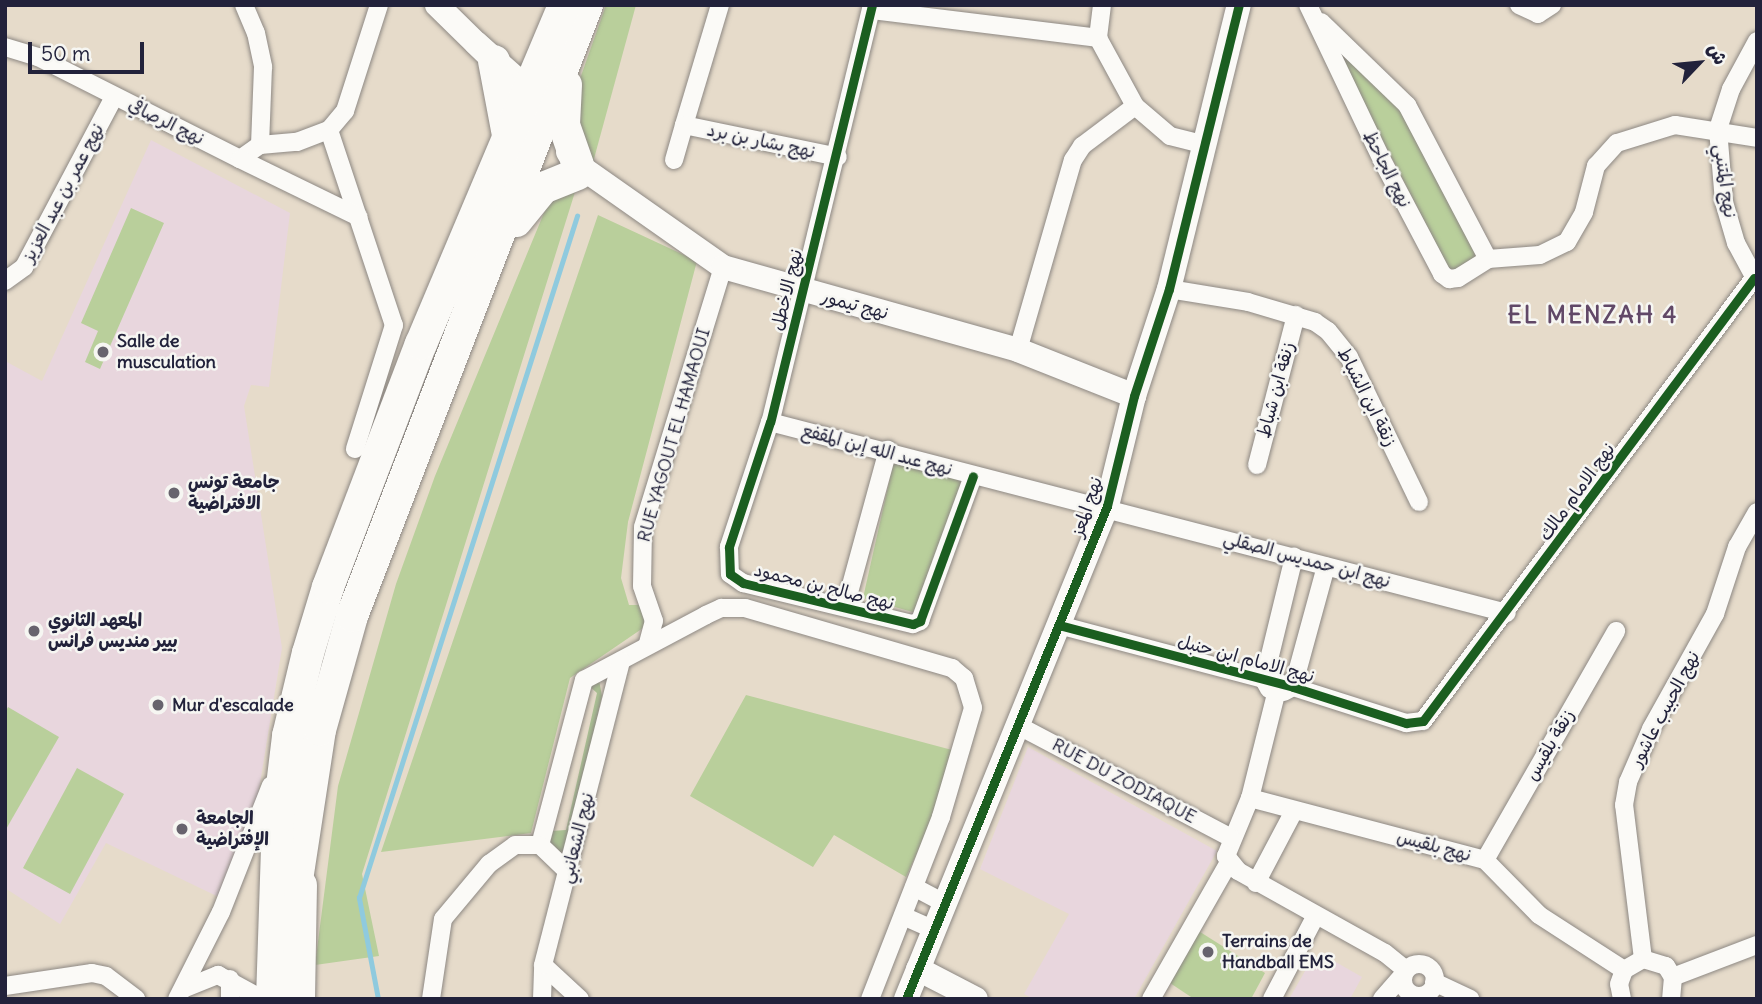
<!DOCTYPE html>
<meta charset="utf-8">
<style>
body{margin:0}
#map{position:relative;width:1762px;height:1004px;overflow:hidden;background:#e6dbca;font-family:Delius,"Playpen Sans Arabic",sans-serif}
div>[style]{position:absolute}
[style*='--x']{left:calc(var(--x)*1px);top:calc(var(--y)*1px);width:calc(var(--w)*1px);rotate:calc(var(--a)*1deg)}
.built>*{inset:0;background:#e8d6dd}
.green>*{inset:0;background:#b9cf9b}
.forest>*{inset:0;background:#aac093}
.stream>*{height:4.5px;margin:-2.25px;padding:0 2.25px;transform-origin:2.25px;border-radius:2.25px;background:#8fcade}
.roads{filter:drop-shadow(0 0 2px #8d8883) drop-shadow(0 0 2px #8d8883)}
.street>*{height:18px;margin:-9px;padding:0 9px;transform-origin:9px;border-radius:9px;background:#fbfaf7}
.street>.ring{margin:-9px;padding:0;box-sizing:content-box;background:none;border:18px solid #fbfaf7;border-radius:50%}
.secondary>*{height:24px;margin:-12px;padding:0 12px;transform-origin:12px;border-radius:12px;background:#fbfaf7}
.highway>*{height:32px;margin:-16px;padding:0 16px;transform-origin:16px;border-radius:16px;background:#fbfaf7}
.cycleway>*{height:9px;margin:-4.5px;padding:0 4.5px;transform-origin:4.5px;border-radius:4.5px;background:#1b5e20}
.dots>*{width:19px;height:19px;translate:-50% -50%;box-sizing:border-box;border:4px solid #f6f6f2;border-radius:50%}
span{translate:-50% -50%;white-space:nowrap;text-align:center;line-height:1.15;-webkit-text-stroke:5px #f6f6f2;paint-order:stroke}
.street-label{font-size:18px;color:#22223b}
.poi-label{font-size:18px;color:#22223b;font-weight:700}
.left{translate:0 -50%;text-align:left}
.district-label{font-size:24px;color:#614867;font-weight:700;letter-spacing:2px}
.frame{position:absolute;inset:0;border:7px solid #22223b;pointer-events:none}
.north{position:absolute;left:1664px;top:28px;width:70px;height:70px;-webkit-text-stroke:5px #f6f6f2;paint-order:stroke;rotate:64deg;font-size:19px;font-weight:700;line-height:28px;text-align:center;color:#22223b}
.north::after{content:'';display:block;margin:auto;width:24px;height:32px;background:#22223b;clip-path:polygon(50% 0,100% 100%,50% 72%,0 100%)}
.scale{position:absolute;left:28px;top:42px;width:116px;height:32px;box-sizing:border-box;border:4px solid #22223b;border-top:0;padding-left:9px;font-size:21px;line-height:24px;white-space:nowrap;color:#22223b;-webkit-text-stroke:5px #f6f6f2;paint-order:stroke}
</style>
<div id="map">
<div class="built">
<div style="clip-path:polygon(151px 140px,290px 213px,269px 387px,251px 385px,244px 406px,282px 648px,255px 814px,225px 900px,106px 843px,60px 924px,5px 888px,5px 361px,42px 381px)"></div>
<div style="clip-path:polygon(1028px 747px,1217px 851px,1134px 999px,1033px 999px,1024px 994px,1069px 914px,980px 869px)"></div>
<div style="clip-path:polygon(1327px 957px,1362px 977px,1350px 999px,1289px 999px,1312px 959px,1322px 965px)"></div>
</div>
<div class="green">
<div style="clip-path:polygon(606px 5px,636px 5px,592px 166px,570px 107px)"></div>
<div style="clip-path:polygon(1329px 36px,1404px 105px,1476px 247px,1474px 262px,1457px 271px,1449px 269px)"></div>
<div style="clip-path:polygon(575px 192px,362px 874px,379px 956px,315px 965px,338px 786px,396px 584px,435px 476px,546px 208px,558px 196px)"></div>
<div style="clip-path:polygon(131px 208px,164px 223px,100px 369px,85px 362px,98px 331px,81px 323px)"></div>
<div style="clip-path:polygon(598px 215px,697px 261px,628px 522px,621px 578px,629px 605px,640px 605px,646px 613px,646px 626px,570px 678px,531px 833px,381px 852px)"></div>
<div style="clip-path:polygon(894px 460px,965px 478px,916px 613px,863px 598px)"></div>
<div style="clip-path:polygon(746px 695px,952px 750px,936px 811px,906px 877px,834px 835px,813px 867px,690px 796px)"></div>
<div style="clip-path:polygon(8px 707px,59px 737px,5px 831px,5px 713px)"></div>
<div style="clip-path:polygon(77px 768px,124px 794px,70px 894px,23px 868px)"></div>
<div style="clip-path:polygon(1197px 930px,1265px 973px,1251px 999px,1194px 999px,1167px 981px)"></div>
</div>
<div class="forest">
<div style="clip-path:polygon(599px 680px,602px 696px,569px 844px,562px 852px,554px 851px,549px 845px,551px 831px,566px 830px,597px 693px,587px 684px)"></div>
</div>
<div class="stream">
<div style="--x:378;--y:999;--w:103;--a:-100.7"></div>
<div style="--x:359;--y:898;--w:716;--a:-72.27"></div>
</div>
<div class="roads">
<div class="street">
<div style="--x:244;--y:5;--w:30;--a:67"></div>
<div style="--x:256;--y:33;--w:35;--a:78"></div>
<div style="--x:263;--y:67;--w:78;--a:92.2"></div>
<div style="--x:720;--y:5;--w:125;--a:106.7"></div>
<div style="--x:684;--y:125;--w:157;--a:11.7"></div>
<div style="--x:872;--y:5;--w:429;--a:103.7"></div>
<div style="--x:770;--y:422;--w:132;--a:108.2"></div>
<div style="--x:729;--y:547;--w:27;--a:88"></div>
<div style="--x:730;--y:574;--w:16;--a:35"></div>
<div style="--x:743;--y:583;--w:175;--a:13.6"></div>
<div style="--x:913;--y:624;--w:8;--a:-23"></div>
<div style="--x:920;--y:621;--w:154;--a:-69.9"></div>
<div style="--x:1102;--y:5;--w:33;--a:97"></div>
<div style="--x:1098;--y:38;--w:77;--a:61.4"></div>
<div style="--x:1135;--y:106;--w:46;--a:40.6"></div>
<div style="--x:1170;--y:136;--w:36;--a:14"></div>
<div style="--x:1308;--y:5;--w:172;--a:64.5"></div>
<div style="--x:1382;--y:160;--w:129;--a:62.2"></div>
<div style="--x:1442;--y:274;--w:9;--a:36"></div>
<div style="--x:1449;--y:279;--w:9;--a:-6"></div>
<div style="--x:1458;--y:278;--w:36;--a:-32"></div>
<div style="--x:1488;--y:259;--w:52;--a:-4.4"></div>
<div style="--x:1540;--y:255;--w:30;--a:-26"></div>
<div style="--x:1567;--y:242;--w:34;--a:-60"></div>
<div style="--x:1584;--y:212;--w:48;--a:-75.4"></div>
<div style="--x:1596;--y:166;--w:31;--a:-48"></div>
<div style="--x:1617;--y:143;--w:61;--a:-17.2"></div>
<div style="--x:1675;--y:125;--w:83;--a:9"></div>
<div style="--x:1519;--y:5;--w:21;--a:25"></div>
<div style="--x:1538;--y:14;--w:17;--a:-33"></div>
<div style="--x:871;--y:10;--w:229;--a:7"></div>
<div style="--x:1321;--y:22;--w:120;--a:44"></div>
<div style="--x:1407;--y:105;--w:174;--a:62.3"></div>
<div style="--x:1757;--y:41;--w:55;--a:118.4"></div>
<div style="--x:1731;--y:89;--w:42;--a:108"></div>
<div style="--x:1718;--y:129;--w:73;--a:85.3"></div>
<div style="--x:1724;--y:202;--w:43;--a:73.7"></div>
<div style="--x:1736;--y:243;--w:44;--a:61.7"></div>
<div style="--x:5;--y:47;--w:34;--a:17"></div>
<div style="--x:38;--y:57;--w:226;--a:26.8"></div>
<div style="--x:240;--y:159;--w:24;--a:-35"></div>
<div style="--x:260;--y:145;--w:37;--a:-5"></div>
<div style="--x:297;--y:142;--w:34;--a:-21"></div>
<div style="--x:329;--y:130;--w:206;--a:71.6"></div>
<div style="--x:394;--y:325;--w:130;--a:107.5"></div>
<div style="--x:329;--y:130;--w:25;--a:-50"></div>
<div style="--x:345;--y:111;--w:111;--a:-72.2"></div>
<div style="--x:240;--y:159;--w:132;--a:26"></div>
<div style="--x:674;--y:160;--w:36;--a:-74"></div>
<div style="--x:5;--y:281;--w:24;--a:-36"></div>
<div style="--x:24;--y:267;--w:192;--a:-62.1"></div>
<div style="--x:1169;--y:289;--w:80;--a:9.3"></div>
<div style="--x:1248;--y:302;--w:70;--a:16.6"></div>
<div style="--x:1315;--y:322;--w:16;--a:35"></div>
<div style="--x:1328;--y:331;--w:33;--a:51"></div>
<div style="--x:1349;--y:357;--w:161;--a:64.2"></div>
<div style="--x:1018;--y:350;--w:198;--a:-73.9"></div>
<div style="--x:1073;--y:160;--w:17;--a:-57"></div>
<div style="--x:1082;--y:146;--w:66;--a:-37"></div>
<div style="--x:770;--y:422;--w:761;--a:14.53"></div>
<div style="--x:1257;--y:465;--w:155;--a:-75.4"></div>
<div style="--x:845;--y:607;--w:163;--a:-74.7"></div>
<div style="--x:1059;--y:625;--w:242;--a:14.8"></div>
<div style="--x:1293;--y:687;--w:119;--a:17.7"></div>
<div style="--x:1406;--y:723;--w:17;--a:-7"></div>
<div style="--x:1423;--y:721;--w:553;--a:-53.23"></div>
<div style="--x:648;--y:643;--w:23;--a:-75"></div>
<div style="--x:654;--y:621;--w:37;--a:-109"></div>
<div style="--x:642;--y:586;--w:59;--a:-89"></div>
<div style="--x:643;--y:527;--w:272;--a:-72.9"></div>
<div style="--x:1269;--y:689;--w:10;--a:-119"></div>
<div style="--x:1264;--y:680;--w:127;--a:-76.3"></div>
<div style="--x:1284;--y:692;--w:10;--a:-29"></div>
<div style="--x:1293;--y:687;--w:125;--a:-74.7"></div>
<div style="--x:1275;--y:698;--w:103;--a:104"></div>
<div style="--x:1250;--y:798;--w:63;--a:112.5"></div>
<div style="--x:1226;--y:856;--w:19;--a:51"></div>
<div style="--x:1238;--y:871;--w:168;--a:29.2"></div>
<div style="--x:1385;--y:953;--w:27;--a:39"></div>
<div style="--x:1017;--y:725;--w:242;--a:27.8"></div>
<div style="--x:1250;--y:798;--w:243;--a:14.8"></div>
<div style="--x:1485;--y:860;--w:77;--a:45.5"></div>
<div style="--x:1539;--y:915;--w:101;--a:32.9"></div>
<div style="--x:540;--y:845;--w:171;--a:-75.1"></div>
<div style="--x:584;--y:680;--w:138;--a:-28"></div>
<div style="--x:706;--y:615;--w:17;--a:-25"></div>
<div style="--x:721;--y:608;--w:24;--a:0"></div>
<div style="--x:745;--y:608;--w:216;--a:16.2"></div>
<div style="--x:952;--y:668;--w:16;--a:40"></div>
<div style="--x:964;--y:678;--w:31;--a:73"></div>
<div style="--x:973;--y:708;--w:114;--a:106.4"></div>
<div style="--x:941;--y:817;--w:195;--a:111.3"></div>
<div style="--x:1485;--y:860;--w:264;--a:-60.2"></div>
<div style="--x:1256;--y:883;--w:81;--a:-62.2"></div>
<div style="--x:914;--y:887;--w:34;--a:28"></div>
<div style="--x:903;--y:916;--w:34;--a:24"></div>
<div style="--x:1643;--y:959;--w:155;--a:-97"></div>
<div style="--x:1624;--y:805;--w:23;--a:-80"></div>
<div style="--x:1628;--y:782;--w:58;--a:-66.5"></div>
<div style="--x:1651;--y:729;--w:132;--a:-60.9"></div>
<div style="--x:1715;--y:614;--w:71;--a:-71.8"></div>
<div style="--x:1737;--y:547;--w:40;--a:-60.3"></div>
<div class="ring" style="left:1403px;top:964px;width:14px;height:14px"></div>
<div style="--x:1673;--y:977;--w:90;--a:-20.9"></div>
<div style="--x:230;--y:979;--w:20;--a:90"></div>
<div style="--x:1434;--y:982;--w:40;--a:25"></div>
<div style="--x:5;--y:986;--w:88;--a:-8.5"></div>
<div style="--x:92;--y:973;--w:14;--a:12"></div>
<div style="--x:106;--y:976;--w:38;--a:37"></div>
<div style="--x:183;--y:989;--w:38;--a:-22"></div>
<div style="--x:218;--y:975;--w:50;--a:28.6"></div>
<div style="--x:177;--y:999;--w:97;--a:-63.2"></div>
<div style="--x:221;--y:912;--w:136;--a:-68.5"></div>
<div style="--x:431;--y:999;--w:81;--a:-81.5"></div>
<div style="--x:443;--y:919;--w:72;--a:-50.1"></div>
<div style="--x:489;--y:864;--w:32;--a:-36"></div>
<div style="--x:515;--y:845;--w:25;--a:0"></div>
<div style="--x:540;--y:845;--w:39;--a:44"></div>
<div style="--x:542;--y:999;--w:34;--a:-88"></div>
<div style="--x:580;--y:999;--w:50;--a:-137.4"></div>
<div style="--x:543;--y:965;--w:314;--a:-75.6"></div>
<div style="--x:1151;--y:999;--w:158;--a:-60.3"></div>
<div style="--x:1272;--y:999;--w:93;--a:-62.3"></div>
<div style="--x:1382;--y:999;--w:32;--a:-49"></div>
<div style="--x:1622;--y:999;--w:15;--a:-101"></div>
<div style="--x:1619;--y:984;--w:15;--a:-70"></div>
<div style="--x:1624;--y:970;--w:22;--a:-30"></div>
<div style="--x:1643;--y:959;--w:24;--a:17"></div>
<div style="--x:1666;--y:966;--w:13;--a:58"></div>
<div style="--x:1673;--y:977;--w:22;--a:95"></div>
</div>
<div class="secondary">
<div style="--x:437;--y:5;--w:70;--a:44.4"></div>
<div style="--x:476;--y:43;--w:59;--a:41.6"></div>
<div style="--x:520;--y:82;--w:27;--a:57"></div>
<div style="--x:568;--y:152;--w:16;--a:52"></div>
<div style="--x:578;--y:165;--w:177;--a:35.1"></div>
<div style="--x:723;--y:267;--w:306;--a:15.7"></div>
<div style="--x:1018;--y:350;--w:125;--a:21.6"></div>
<div style="--x:918;--y:969;--w:65;--a:27.3"></div>
<div style="--x:906;--y:999;--w:532;--a:-67.82"></div>
<div style="--x:1107;--y:506;--w:113;--a:-76.2"></div>
<div style="--x:1134;--y:396;--w:113;--a:-71.9"></div>
<div style="--x:1169;--y:289;--w:292;--a:-76.2"></div>
</div>
<div class="highway">
<div style="--x:494;--y:61;--w:75;--a:79.3"></div>
<div style="--x:566;--y:85;--w:40;--a:92.9"></div>
<div style="--x:564;--y:125;--w:42;--a:70.7"></div>
<div style="--x:516;--y:221;--w:43;--a:-50.7"></div>
<div style="--x:543;--y:188;--w:37;--a:-22"></div>
<div style="--x:293;--y:906;--w:178;--a:-81.3"></div>
<div style="--x:320;--y:730;--w:118;--a:-74.3"></div>
<div style="--x:352;--y:616;--w:655;--a:-68.96"></div>
<div style="--x:272;--y:999;--w:180;--a:-88.1"></div>
<div style="--x:278;--y:819;--w:84;--a:-83.1"></div>
<div style="--x:288;--y:736;--w:85;--a:-76.5"></div>
<div style="--x:308;--y:653;--w:69;--a:-73.1"></div>
<div style="--x:328;--y:587;--w:260;--a:-69.1"></div>
<div style="--x:421;--y:344;--w:368;--a:-67.1"></div>
<div style="--x:299;--y:999;--w:114;--a:-89"></div>
</div>
</div>
<div class="cycleway">
<div style="--x:872;--y:5;--w:429;--a:103.7"></div>
<div style="--x:770;--y:422;--w:132;--a:108.2"></div>
<div style="--x:729;--y:547;--w:27;--a:88"></div>
<div style="--x:730;--y:574;--w:16;--a:35"></div>
<div style="--x:743;--y:583;--w:175;--a:13.6"></div>
<div style="--x:913;--y:624;--w:8;--a:-23"></div>
<div style="--x:920;--y:621;--w:154;--a:-69.9"></div>
<div style="--x:1059;--y:625;--w:242;--a:14.8"></div>
<div style="--x:1293;--y:687;--w:119;--a:17.7"></div>
<div style="--x:1406;--y:723;--w:17;--a:-7"></div>
<div style="--x:1423;--y:721;--w:553;--a:-53.23"></div>
<div style="--x:906;--y:999;--w:532;--a:-67.82"></div>
<div style="--x:1107;--y:506;--w:113;--a:-76.2"></div>
<div style="--x:1134;--y:396;--w:113;--a:-71.9"></div>
<div style="--x:1169;--y:289;--w:292;--a:-76.2"></div>
</div>
<div class="dots">
<div style="left:103px;top:352px;background:#67636d"></div>
<div style="left:174px;top:493px;background:#67636d"></div>
<div style="left:34px;top:631px;background:#67636d"></div>
<div style="left:158px;top:705px;background:#67636d"></div>
<div style="left:182px;top:829px;background:#67636d"></div>
<div style="left:1208px;top:952px;background:#67636d"></div>
</div>
<div class="street-label">
<span style="left:166px;top:122px;rotate:26deg">نهج الرصافي</span>
<span style="left:761px;top:141px;rotate:12deg">نهج بشار بن برد</span>
<span style="left:1387px;top:169px;rotate:63deg">نهج الجاحظ</span>
<span style="left:1725px;top:181px;rotate:82deg">نهج المتنبي</span>
<span style="left:63px;top:193px;rotate:-62deg">نهج عمر بن عبد العزيز</span>
<span style="left:787px;top:290px;rotate:-76deg">نهج الاخطل</span>
<span style="left:855px;top:305px;rotate:15deg">نهج تيمور</span>
<span style="left:1276px;top:390px;rotate:-75deg">زنقة ابن شباط</span>
<span style="left:1367px;top:397px;rotate:63deg">زنقة ابن الشباط</span>
<span style="left:674px;top:435px;rotate:-74deg">RUE YAGOUT EL HAMAOUI</span>
<span style="left:877px;top:450px;rotate:15deg">نهج عبد الله إبن المقفع</span>
<span style="left:1577px;top:492px;rotate:-54deg">نهج الامام مالك</span>
<span style="left:1087px;top:507px;rotate:-71deg">نهج المعز</span>
<span style="left:1307px;top:560px;rotate:15deg">نهج ابن حمديس الصقلي</span>
<span style="left:824px;top:587px;rotate:14deg">نهج صالح بن محمود</span>
<span style="left:1246px;top:659px;rotate:15deg">نهج الامام ابن حنبل</span>
<span style="left:1665px;top:709px;rotate:-62deg">نهج الحبيب عاشور</span>
<span style="left:1550px;top:745px;rotate:-60deg">زنقة بلقيس</span>
<span style="left:1124px;top:781px;rotate:28deg">RUE DU ZODIAQUE</span>
<span style="left:577px;top:838px;rotate:-76deg">نهج الشعانبي</span>
<span style="left:1434px;top:846px;rotate:15deg">نهج بلقيس</span>
</div>
<div class="poi-label">
<span class="left" style="left:117px;top:352px">Salle de<br>musculation</span>
<span class="left" style="left:188px;top:493px">جامعة تونس<br>الافتراضية</span>
<span class="left" style="left:48px;top:631px">المعهد الثانوي<br>بيير منديس فرانس</span>
<span class="left" style="left:172px;top:705px">Mur d'escalade</span>
<span class="left" style="left:196px;top:829px">الجامعة<br>الإفتراضية</span>
<span class="left" style="left:1222px;top:952px">Terrains de<br>Handball EMS</span>
</div>
<div class="district-label">
<span style="left:1593px;top:315px">EL MENZAH 4</span>
</div>
<div class="frame"></div>
<div class="north">ش</div>
<div class="scale">50 m</div>
</div>
